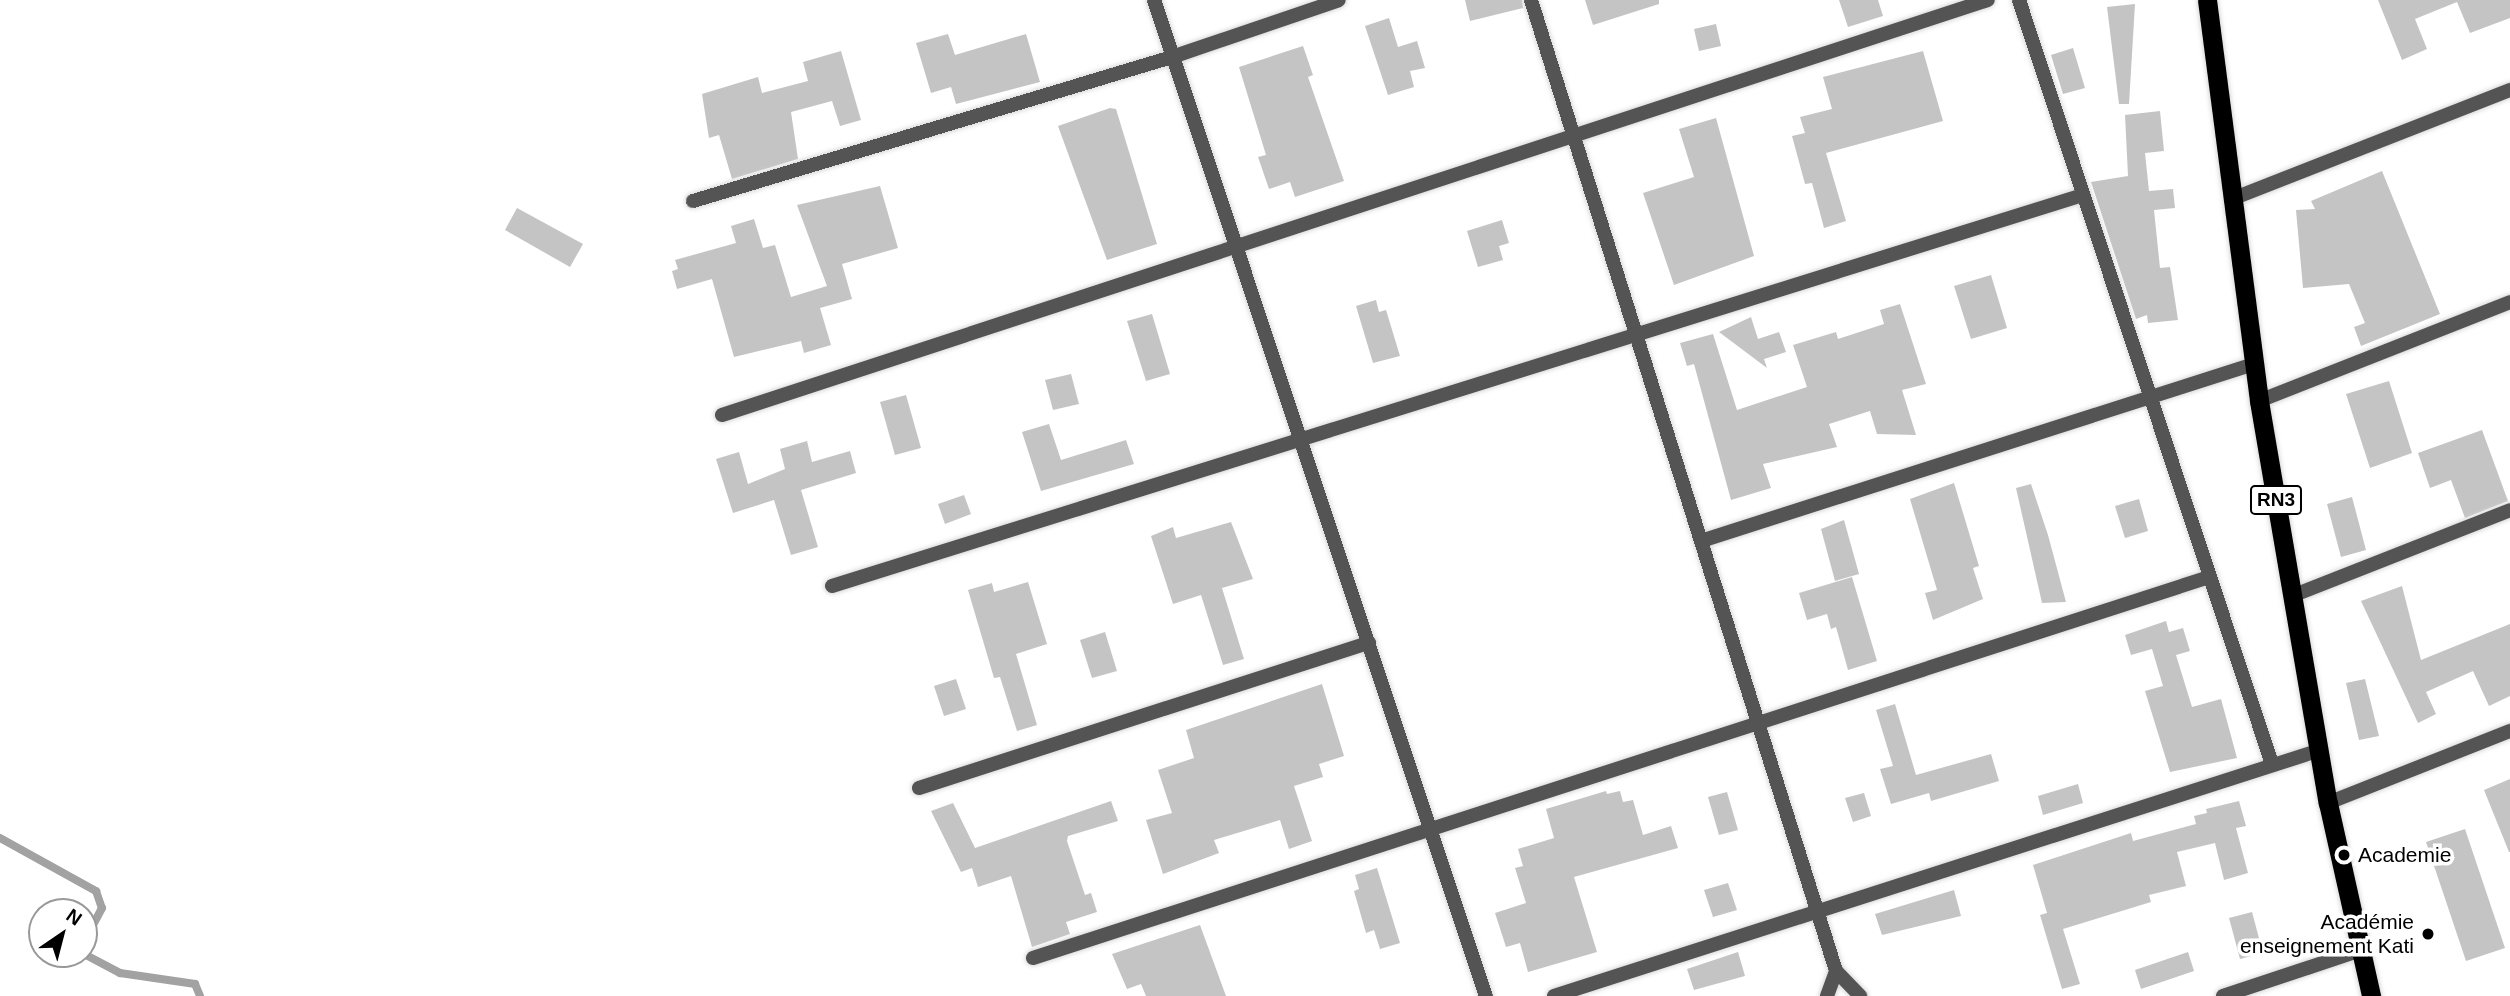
<!DOCTYPE html>
<meta charset="utf-8">
<style>
body{margin:0}
#map{position:relative;width:2510px;height:996px;overflow:hidden;background:#fff;font-family:Arial,sans-serif}
div>[style]{position:absolute}
[style*='--x']{left:calc(var(--x)*1px);top:calc(var(--y)*1px);width:calc(var(--w)*1px);rotate:calc(var(--a)*1deg)}
.stream>*{height:8px;margin:-4px;padding:0 4px;transform-origin:4px;border-radius:4px;background:#a2a2a2}
.building>*{inset:0;background:#c4c4c4}
.roads{filter:drop-shadow(0 0 2px #dbdbdb) drop-shadow(0 0 2px #dbdbdb)}
.minor>*{height:14px;margin:-7px;padding:0 7px;transform-origin:7px;border-radius:7px;background:#545454}
.trunk>*{height:19px;margin:-9.5px;padding:0 9.5px;transform-origin:9.5px;border-radius:9.5px;background:#000}
.dots>*{width:19px;height:19px;translate:-50% -50%;box-sizing:border-box;border:4px solid #fff;border-radius:50%}
span{translate:-50% -50%;white-space:nowrap;text-align:center;line-height:1.15;-webkit-text-stroke:7px #fff;paint-order:stroke}
.shield-label span{padding:2px 5px;background:#fff;border:2px solid;border-radius:5px;-webkit-text-stroke-width:0}
.shield-label{font-size:19px;color:#000;font-weight:700}
.poi-label{font-size:21px;color:#000}
.left{translate:0 -50%;text-align:left}
.right{translate:-100% -50%;text-align:right}
.north{position:absolute;left:28px;top:898px;width:70px;height:70px;box-sizing:border-box;background:#fff;border:2px solid #999;border-radius:50%;rotate:35deg;font-size:19px;font-weight:700;line-height:28px;text-align:center;color:#000}
.north::after{content:'';display:block;margin:auto;width:24px;height:32px;background:#000;clip-path:polygon(50% 0,100% 100%,50% 72%,0 100%)}
</style>
<div id="map">
<div class="stream">
<div style="--x:0;--y:838;--w:110;--a:28.9"></div>
<div style="--x:96;--y:891;--w:18;--a:71"></div>
<div style="--x:102;--y:908;--w:38;--a:118"></div>
<div style="--x:84;--y:954;--w:41;--a:27.8"></div>
<div style="--x:120;--y:973;--w:76;--a:8.3"></div>
<div style="--x:195;--y:984;--w:13;--a:67"></div>
</div>
<div class="building">
<div style="clip-path:polygon(1465px 0,1522px 0,1523px 8px,1470px 21px)"></div>
<div style="clip-path:polygon(1585px 0,1659px 0,1659px 4px,1593px 25px)"></div>
<div style="clip-path:polygon(1839px 0,1878px 0,1883px 16px,1848px 27px)"></div>
<div style="clip-path:polygon(2378px 0,2510px 0,2510px 18px,2470px 33px,2457px 2px,2415px 19px,2427px 49px,2402px 60px)"></div>
<div style="clip-path:polygon(2135px 4px,2129px 104px,2119px 104px,2107px 7px)"></div>
<div style="clip-path:polygon(1389px 18px,1398px 47px,1417px 41px,1425px 68px,1410px 71px,1414px 87px,1388px 95px,1365px 26px)"></div>
<div style="clip-path:polygon(1716px 24px,1721px 46px,1699px 51px,1694px 29px)"></div>
<div style="clip-path:polygon(948px 34px,955px 55px,1026px 34px,1040px 82px,956px 104px,951px 87px,931px 93px,916px 43px)"></div>
<div style="clip-path:polygon(1303px 46px,1313px 75px,1308px 77px,1344px 181px,1295px 197px,1290px 182px,1269px 189px,1258px 157px,1266px 155px,1239px 67px)"></div>
<div style="clip-path:polygon(2073px 48px,2085px 88px,2063px 94px,2051px 55px)"></div>
<div style="clip-path:polygon(841px 51px,861px 120px,840px 126px,832px 101px,791px 112px,798px 159px,732px 179px,719px 135px,709px 138px,702px 94px,758px 77px,762px 93px,808px 81px,803px 62px)"></div>
<div style="clip-path:polygon(1923px 51px,1943px 121px,1826px 153px,1846px 221px,1824px 228px,1812px 183px,1805px 184px,1792px 136px,1805px 133px,1800px 117px,1832px 109px,1823px 77px)"></div>
<div style="clip-path:polygon(1110px 108px,1116px 109px,1157px 244px,1107px 260px,1058px 126px)"></div>
<div style="clip-path:polygon(2160px 111px,2164px 151px,2145px 153px,2149px 191px,2173px 189px,2175px 208px,2154px 210px,2160px 268px,2170px 267px,2178px 320px,2148px 323px,2147px 315px,2136px 319px,2091px 182px,2128px 176px,2125px 115px)"></div>
<div style="clip-path:polygon(1716px 118px,1754px 256px,1674px 285px,1643px 193px,1694px 177px,1679px 129px)"></div>
<div style="clip-path:polygon(2382px 171px,2440px 314px,2361px 346px,2354px 327px,2365px 323px,2349px 284px,2303px 288px,2296px 210px,2315px 209px,2311px 201px)"></div>
<div style="clip-path:polygon(880px 186px,898px 248px,842px 264px,852px 299px,820px 308px,831px 345px,804px 353px,801px 341px,734px 357px,712px 279px,677px 289px,672px 271px,678px 269px,675px 260px,736px 243px,731px 226px,754px 219px,763px 248px,775px 245px,791px 297px,827px 286px,797px 205px)"></div>
<div style="clip-path:polygon(517px 208px,583px 244px,570px 267px,505px 230px)"></div>
<div style="clip-path:polygon(1502px 220px,1509px 243px,1499px 246px,1503px 260px,1478px 267px,1467px 231px)"></div>
<div style="clip-path:polygon(1991px 275px,2007px 328px,1971px 339px,1954px 286px)"></div>
<div style="clip-path:polygon(1376px 300px,1379px 312px,1386px 310px,1400px 356px,1373px 363px,1356px 306px)"></div>
<div style="clip-path:polygon(1900px 304px,1926px 384px,1902px 390px,1916px 435px,1877px 434px,1870px 411px,1829px 424px,1837px 447px,1763px 464px,1771px 488px,1731px 500px,1694px 364px,1687px 366px,1680px 343px,1713px 334px,1737px 410px,1807px 387px,1793px 345px,1836px 332px,1838px 339px,1884px 324px,1880px 310px)"></div>
<div style="clip-path:polygon(1152px 314px,1170px 374px,1146px 381px,1127px 321px)"></div>
<div style="clip-path:polygon(1751px 317px,1758px 339px,1779px 332px,1786px 352px,1764px 359px,1767px 368px,1719px 332px)"></div>
<div style="clip-path:polygon(1071px 374px,1079px 404px,1053px 410px,1045px 380px)"></div>
<div style="clip-path:polygon(2389px 381px,2412px 453px,2370px 468px,2346px 394px)"></div>
<div style="clip-path:polygon(906px 395px,921px 448px,895px 455px,880px 402px)"></div>
<div style="clip-path:polygon(1049px 424px,1061px 460px,1126px 440px,1134px 464px,1041px 491px,1022px 432px)"></div>
<div style="clip-path:polygon(2482px 430px,2508px 501px,2465px 518px,2451px 480px,2430px 488px,2418px 453px)"></div>
<div style="clip-path:polygon(807px 441px,812px 462px,850px 451px,856px 473px,801px 490px,818px 547px,791px 555px,774px 500px,733px 513px,716px 459px,739px 452px,748px 484px,785px 469px,780px 449px)"></div>
<div style="clip-path:polygon(1954px 483px,1979px 566px,1973px 568px,1983px 599px,1933px 620px,1925px 593px,1937px 590px,1910px 499px)"></div>
<div style="clip-path:polygon(2031px 484px,2048px 535px,2066px 602px,2042px 603px,2016px 488px)"></div>
<div style="clip-path:polygon(964px 495px,971px 514px,945px 524px,938px 504px)"></div>
<div style="clip-path:polygon(2352px 497px,2366px 550px,2341px 557px,2327px 504px)"></div>
<div style="clip-path:polygon(2139px 499px,2148px 531px,2125px 538px,2115px 506px)"></div>
<div style="clip-path:polygon(1844px 520px,1859px 574px,1835px 581px,1821px 529px)"></div>
<div style="clip-path:polygon(1231px 522px,1253px 579px,1222px 588px,1244px 659px,1223px 665px,1201px 595px,1173px 604px,1151px 536px,1173px 527px,1176px 538px)"></div>
<div style="clip-path:polygon(1852px 577px,1877px 661px,1848px 670px,1836px 627px,1831px 629px,1827px 614px,1807px 620px,1799px 593px)"></div>
<div style="clip-path:polygon(1028px 582px,1047px 644px,1016px 654px,1037px 725px,1017px 731px,1000px 677px,994px 678px,968px 590px,992px 583px,994px 592px)"></div>
<div style="clip-path:polygon(2402px 586px,2421px 660px,2510px 624px,2510px 696px,2489px 706px,2473px 671px,2426px 692px,2436px 714px,2418px 723px,2361px 601px)"></div>
<div style="clip-path:polygon(2166px 621px,2169px 632px,2183px 628px,2190px 651px,2176px 655px,2192px 707px,2221px 699px,2237px 758px,2170px 772px,2145px 691px,2163px 686px,2152px 649px,2131px 655px,2125px 635px)"></div>
<div style="clip-path:polygon(1105px 632px,1117px 671px,1092px 678px,1080px 640px)"></div>
<div style="clip-path:polygon(956px 679px,966px 709px,944px 716px,934px 686px)"></div>
<div style="clip-path:polygon(2365px 679px,2379px 736px,2359px 740px,2346px 683px)"></div>
<div style="clip-path:polygon(1322px 684px,1344px 756px,1319px 764px,1323px 777px,1294px 786px,1312px 841px,1289px 849px,1280px 820px,1214px 840px,1219px 853px,1163px 874px,1146px 820px,1172px 813px,1158px 770px,1194px 758px,1186px 730px)"></div>
<div style="clip-path:polygon(1895px 704px,1916px 775px,1991px 754px,1999px 781px,1931px 801px,1929px 793px,1891px 804px,1880px 769px,1893px 766px,1876px 710px)"></div>
<div style="clip-path:polygon(2510px 779px,2510px 852px,2509px 852px,2484px 790px)"></div>
<div style="clip-path:polygon(2078px 784px,2083px 803px,2043px 815px,2038px 796px)"></div>
<div style="clip-path:polygon(1606px 791px,1607px 794px,1620px 791px,1623px 802px,1633px 800px,1643px 835px,1671px 826px,1678px 848px,1574px 877px,1597px 952px,1528px 972px,1520px 943px,1506px 947px,1495px 913px,1526px 903px,1515px 868px,1523px 866px,1518px 849px,1554px 838px,1546px 809px)"></div>
<div style="clip-path:polygon(1727px 792px,1738px 830px,1719px 835px,1708px 797px)"></div>
<div style="clip-path:polygon(1864px 793px,1871px 816px,1853px 822px,1845px 798px)"></div>
<div style="clip-path:polygon(1111px 801px,1118px 821px,1068px 836px,1067px 841px,1085px 895px,1091px 893px,1097px 912px,1066px 922px,1070px 934px,1032px 947px,1011px 876px,978px 887px,972px 868px,961px 872px,931px 811px,953px 803px,975px 848px)"></div>
<div style="clip-path:polygon(2239px 801px,2246px 826px,2236px 828px,2248px 873px,2224px 880px,2215px 843px,2177px 852px,2186px 886px,2149px 895px,2151px 902px,2063px 929px,2080px 984px,2062px 989px,2040px 915px,2047px 913px,2033px 865px,2131px 833px,2133px 841px,2196px 824px,2194px 816px,2207px 813px,2206px 809px)"></div>
<div style="clip-path:polygon(2465px 829px,2505px 948px,2466px 961px,2426px 842px)"></div>
<div style="clip-path:polygon(1377px 868px,1400px 943px,1380px 949px,1374px 930px,1366px 933px,1354px 891px,1359px 889px,1355px 875px)"></div>
<div style="clip-path:polygon(1728px 883px,1737px 910px,1713px 917px,1704px 890px)"></div>
<div style="clip-path:polygon(1954px 890px,1961px 916px,1882px 935px,1875px 914px)"></div>
<div style="clip-path:polygon(2252px 912px,2263px 953px,2240px 959px,2229px 918px)"></div>
<div style="clip-path:polygon(1200px 925px,1226px 996px,1146px 996px,1141px 984px,1127px 989px,1112px 954px)"></div>
<div style="clip-path:polygon(1738px 952px,1745px 976px,1694px 990px,1687px 969px)"></div>
<div style="clip-path:polygon(2188px 952px,2194px 971px,2141px 989px,2135px 970px)"></div>
</div>
<div class="roads">
<div class="minor">
<div style="--x:1154;--y:0;--w:1050;--a:71.57"></div>
<div style="--x:1531;--y:0;--w:1018;--a:72.56"></div>
<div style="--x:1836;--y:971;--w:35;--a:46"></div>
<div style="--x:2019;--y:0;--w:805;--a:71.68"></div>
<div style="--x:2232;--y:199;--w:299;--a:-21.4"></div>
<div style="--x:693;--y:201;--w:500;--a:-16.73"></div>
<div style="--x:1172;--y:57;--w:176;--a:-18.8"></div>
<div style="--x:2259;--y:401;--w:270;--a:-21.5"></div>
<div style="--x:722;--y:415;--w:1332;--a:-18.15"></div>
<div style="--x:1701;--y:541;--w:581;--a:-17.75"></div>
<div style="--x:832;--y:586;--w:1311;--a:-17.36"></div>
<div style="--x:2292;--y:596;--w:234;--a:-21.5"></div>
<div style="--x:919;--y:788;--w:473;--a:-17.9"></div>
<div style="--x:2328;--y:803;--w:196;--a:-21.6"></div>
<div style="--x:1033;--y:958;--w:1236;--a:-17.95"></div>
<div style="--x:1554;--y:996;--w:805;--a:-17.8"></div>
<div style="--x:1827;--y:996;--w:27;--a:-70"></div>
<div style="--x:2223;--y:996;--w:145;--a:-18.4"></div>
</div>
<div class="trunk">
<div style="--x:2207;--y:0;--w:404;--a:82.6"></div>
<div style="--x:2259;--y:401;--w:408;--a:80.3"></div>
<div style="--x:2328;--y:803;--w:198;--a:77.4"></div>
</div>
</div>
<div class="dots">
<div style="left:2344px;top:855px;background:#000"></div>
<div style="left:2428px;top:934px;background:#000"></div>
</div>
<div class="shield-label">
<span style="left:2276px;top:500px">RN3</span>
</div>
<div class="poi-label">
<span class="left" style="left:2358px;top:855px">Academie</span>
<span class="right" style="left:2414px;top:934px">Académie<br>enseignement Kati</span>
</div>
<div class="north">N</div>
</div>
